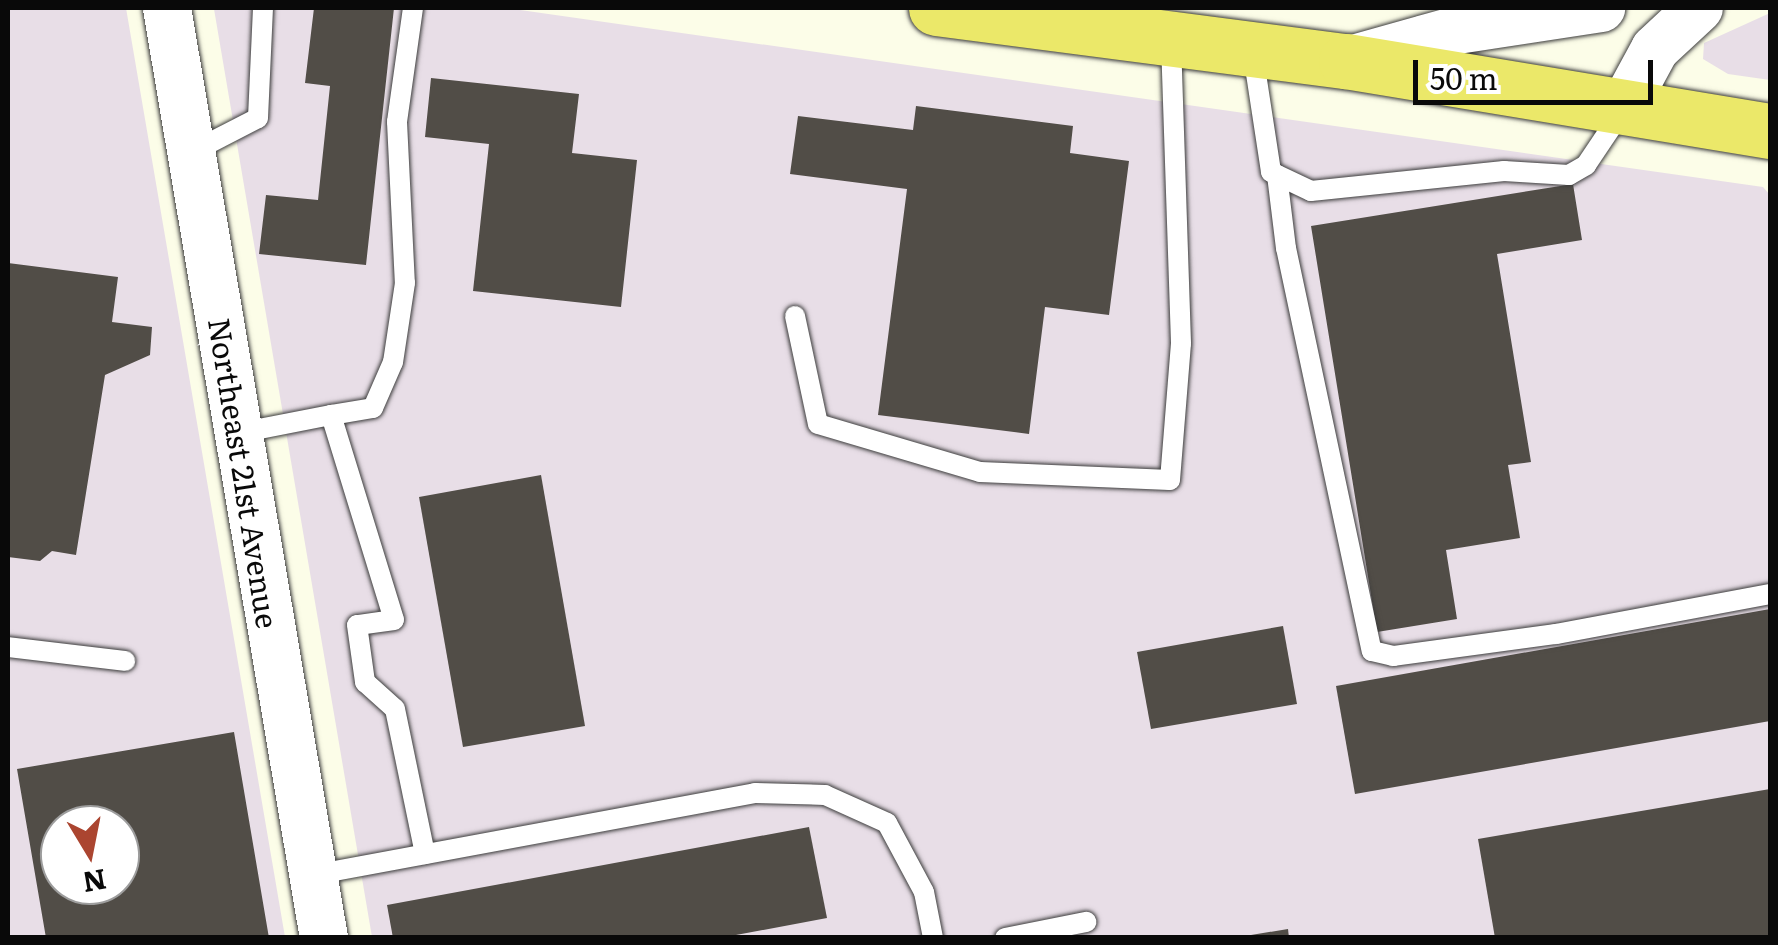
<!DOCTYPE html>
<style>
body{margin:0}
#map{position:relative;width:1778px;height:945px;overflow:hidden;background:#fcfde8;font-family:Literata,serif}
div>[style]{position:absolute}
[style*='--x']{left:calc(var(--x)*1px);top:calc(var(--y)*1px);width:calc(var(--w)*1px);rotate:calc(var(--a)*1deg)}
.industrial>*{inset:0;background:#e8dee7}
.building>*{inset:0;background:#514d47}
.roads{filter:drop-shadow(0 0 2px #3c3c3c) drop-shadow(0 0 2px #3c3c3c)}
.service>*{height:20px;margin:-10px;padding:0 10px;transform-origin:10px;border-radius:10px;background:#fff}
.tertiary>*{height:48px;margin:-24px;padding:0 24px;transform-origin:24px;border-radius:24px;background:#fff}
.primary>*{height:55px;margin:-27.5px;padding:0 27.5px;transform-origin:27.5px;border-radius:27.5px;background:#ebe869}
span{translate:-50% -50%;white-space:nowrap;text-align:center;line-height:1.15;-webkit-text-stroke:10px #fff;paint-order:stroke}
.street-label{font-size:30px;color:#090909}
.frame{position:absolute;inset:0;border:10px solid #090909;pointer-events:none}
.north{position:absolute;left:40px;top:805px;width:100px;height:100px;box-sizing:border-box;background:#fff;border:2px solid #9d9d9d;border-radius:50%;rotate:170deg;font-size:28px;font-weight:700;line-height:40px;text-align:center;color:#090909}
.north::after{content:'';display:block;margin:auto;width:35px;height:45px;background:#ab4530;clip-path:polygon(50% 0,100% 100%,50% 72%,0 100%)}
.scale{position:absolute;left:1413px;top:60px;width:240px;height:45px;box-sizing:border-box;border:5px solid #090909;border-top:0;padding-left:12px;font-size:30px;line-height:35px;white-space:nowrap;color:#090909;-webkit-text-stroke:8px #fff;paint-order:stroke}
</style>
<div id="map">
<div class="industrial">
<div style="clip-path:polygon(evenodd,8px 8px,126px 8px,285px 937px,8px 937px,8px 8px,60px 825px,120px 825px,120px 885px,60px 885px,60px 825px)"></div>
<div style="clip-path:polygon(507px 8px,1763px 187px,1770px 195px,1770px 937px,372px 937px,214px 9px)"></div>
<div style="clip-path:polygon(1770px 13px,1770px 80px,1728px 74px,1703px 59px,1704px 43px)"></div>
</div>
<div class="building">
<div style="clip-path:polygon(314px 8px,394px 8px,366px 265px,259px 254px,266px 195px,318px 200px,330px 86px,305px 83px)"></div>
<div style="clip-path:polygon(431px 78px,579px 94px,572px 153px,637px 160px,621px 307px,473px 291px,489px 144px,425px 137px)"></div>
<div style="clip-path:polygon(916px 106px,1073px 126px,1070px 153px,1129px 161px,1109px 315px,1045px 307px,1029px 434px,878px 415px,907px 189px,790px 174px,798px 116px,913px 130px)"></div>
<div style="clip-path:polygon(1573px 184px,1582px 240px,1497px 254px,1531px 462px,1508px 465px,1520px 538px,1446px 550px,1457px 619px,1377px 632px,1311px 226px)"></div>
<div style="clip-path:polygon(8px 263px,118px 277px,112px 322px,152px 327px,150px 355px,105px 375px,76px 555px,52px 551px,40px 561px,8px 557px)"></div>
<div style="clip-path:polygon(541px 475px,585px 726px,463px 747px,419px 497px)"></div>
<div style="clip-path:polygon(1770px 609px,1770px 721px,1355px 794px,1336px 686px)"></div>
<div style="clip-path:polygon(1283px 626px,1297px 704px,1151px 729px,1137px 652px)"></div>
<div style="clip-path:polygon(evenodd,234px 732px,269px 938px,46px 938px,17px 769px,234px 732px,60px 825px,120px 825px,120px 885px,60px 885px,60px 825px)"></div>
<div style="clip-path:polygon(1770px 789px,1770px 938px,1495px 938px,1478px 839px)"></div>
<div style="clip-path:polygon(809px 827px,827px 918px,720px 938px,393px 938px,387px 905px)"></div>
<div style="clip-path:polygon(1288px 929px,1289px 938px,1251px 938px,1251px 935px)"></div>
</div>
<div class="roads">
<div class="service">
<div style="--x:413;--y:8;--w:115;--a:98"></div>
<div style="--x:397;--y:122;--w:161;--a:87.2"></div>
<div style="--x:405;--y:283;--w:80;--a:98.6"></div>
<div style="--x:393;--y:362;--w:50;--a:113.5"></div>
<div style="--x:373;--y:408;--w:43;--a:170.5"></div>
<div style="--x:331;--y:415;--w:214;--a:72.9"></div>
<div style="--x:394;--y:620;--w:37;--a:172"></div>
<div style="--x:357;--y:625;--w:58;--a:82"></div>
<div style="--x:365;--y:682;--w:40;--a:42"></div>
<div style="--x:395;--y:709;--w:148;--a:78.3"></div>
<div style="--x:1253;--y:54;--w:119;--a:81.3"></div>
<div style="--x:1271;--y:172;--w:44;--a:25.4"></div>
<div style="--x:1311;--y:191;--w:194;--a:-5.9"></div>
<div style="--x:1504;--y:171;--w:65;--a:3.5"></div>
<div style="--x:1569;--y:175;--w:20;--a:-30"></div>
<div style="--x:1586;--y:165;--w:63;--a:-56.1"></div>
<div style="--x:192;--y:152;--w:74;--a:-27.3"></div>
<div style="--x:258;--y:118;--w:110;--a:-87.4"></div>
<div style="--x:1277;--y:175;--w:74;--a:83"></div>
<div style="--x:1286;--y:248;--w:412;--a:78"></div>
<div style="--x:1372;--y:651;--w:22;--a:13"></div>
<div style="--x:1393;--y:656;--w:164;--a:-7.7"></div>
<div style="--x:1556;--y:634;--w:218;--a:-10.6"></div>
<div style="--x:795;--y:316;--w:110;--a:78"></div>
<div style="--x:818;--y:424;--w:169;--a:16.5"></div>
<div style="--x:980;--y:472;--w:190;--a:2.4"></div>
<div style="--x:1170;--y:480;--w:137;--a:-85.4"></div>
<div style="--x:1181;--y:343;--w:304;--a:-91.9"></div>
<div style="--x:239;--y:433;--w:94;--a:-11.1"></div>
<div style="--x:8;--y:647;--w:118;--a:6.8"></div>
<div style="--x:313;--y:875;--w:450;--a:-10.5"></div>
<div style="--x:755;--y:793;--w:70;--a:1.6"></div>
<div style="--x:825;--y:795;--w:68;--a:24.3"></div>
<div style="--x:887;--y:823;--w:78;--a:61.8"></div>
<div style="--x:924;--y:892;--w:47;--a:78.9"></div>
<div style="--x:1005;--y:938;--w:83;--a:-11.2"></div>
</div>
<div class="tertiary">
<div style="--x:167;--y:8;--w:943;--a:80.42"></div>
<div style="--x:1346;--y:61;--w:115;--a:-15.6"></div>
<div style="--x:1457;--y:30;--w:146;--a:-8.7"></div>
<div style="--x:1622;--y:110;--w:69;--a:-61.6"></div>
<div style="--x:1655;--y:49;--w:60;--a:-43"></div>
</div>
<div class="primary">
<div style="--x:936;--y:8;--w:413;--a:7.4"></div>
<div style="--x:1346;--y:61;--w:430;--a:9.4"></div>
</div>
</div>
<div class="street-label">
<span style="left:245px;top:473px;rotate:81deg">Northeast 21st Avenue</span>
</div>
<div class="frame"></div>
<div class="north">N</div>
<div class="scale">50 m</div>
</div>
